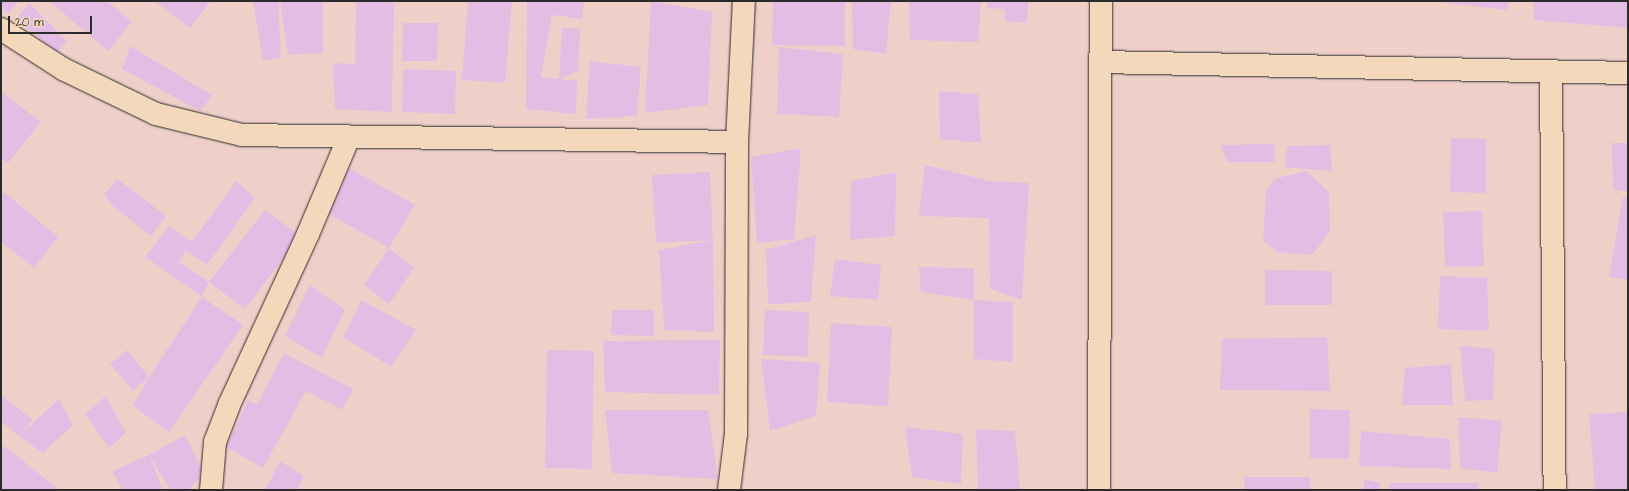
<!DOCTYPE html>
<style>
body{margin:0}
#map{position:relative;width:1629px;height:491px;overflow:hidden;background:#efd0c8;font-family:"Architects Daughter",sans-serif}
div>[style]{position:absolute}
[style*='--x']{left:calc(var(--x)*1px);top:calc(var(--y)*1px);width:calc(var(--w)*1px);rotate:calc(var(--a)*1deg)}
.building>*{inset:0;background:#e4bde5}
.roads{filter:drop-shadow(0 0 1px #2b2b2b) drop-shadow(0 0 1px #2b2b2b)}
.street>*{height:22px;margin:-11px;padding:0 11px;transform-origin:11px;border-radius:11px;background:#f4d8bb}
span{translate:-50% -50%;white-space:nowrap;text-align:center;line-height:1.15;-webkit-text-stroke:3px #f4d8bb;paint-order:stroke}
.frame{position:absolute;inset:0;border:2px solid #2b2b2b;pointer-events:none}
.scale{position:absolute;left:8px;top:16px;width:84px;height:18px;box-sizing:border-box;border:2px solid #2b2b2b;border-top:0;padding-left:5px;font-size:12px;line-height:14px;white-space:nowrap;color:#2b2b2b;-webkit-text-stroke:3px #f4d8bb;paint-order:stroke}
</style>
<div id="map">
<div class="building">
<div style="clip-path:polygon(1px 1px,19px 1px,8px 13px,1px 6px)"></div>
<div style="clip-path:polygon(49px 1px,107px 1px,132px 22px,108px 51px)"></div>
<div style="clip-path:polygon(155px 1px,211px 1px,190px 28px)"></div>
<div style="clip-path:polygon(253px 1px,278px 1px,281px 58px,263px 60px)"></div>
<div style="clip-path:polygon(280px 1px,323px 1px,323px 53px,288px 55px)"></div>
<div style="clip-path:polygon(356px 1px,394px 1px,392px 112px,335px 109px,333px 63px,355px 64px)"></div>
<div style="clip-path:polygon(468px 1px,512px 1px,505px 83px,462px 80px)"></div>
<div style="clip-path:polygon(527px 1px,584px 1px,582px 19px,552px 15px,541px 77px,559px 79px,562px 28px,580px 29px,578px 71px,559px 79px,577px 81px,576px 114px,526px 109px)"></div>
<div style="clip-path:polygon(651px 1px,712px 12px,708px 105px,645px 113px)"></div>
<div style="clip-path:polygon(773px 1px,845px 1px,845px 46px,772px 45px)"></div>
<div style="clip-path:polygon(852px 1px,891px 1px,886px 54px,853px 49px)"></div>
<div style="clip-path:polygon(909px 1px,981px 1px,978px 42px,910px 40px)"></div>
<div style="clip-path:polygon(987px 1px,1028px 1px,1027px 23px,1005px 21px,1005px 9px,987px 8px)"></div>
<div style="clip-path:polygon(1431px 1px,1508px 1px,1507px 10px)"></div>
<div style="clip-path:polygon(1534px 1px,1628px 1px,1628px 28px,1534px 20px)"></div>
<div style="clip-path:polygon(29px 3px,67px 41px,57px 52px,16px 19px)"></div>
<div style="clip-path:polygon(403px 23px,438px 23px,437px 61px,402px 61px)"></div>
<div style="clip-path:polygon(130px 46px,212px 95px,200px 111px,122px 69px)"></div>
<div style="clip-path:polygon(779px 47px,843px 54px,839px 117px,777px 114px)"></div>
<div style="clip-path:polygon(590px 61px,641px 67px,637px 116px,586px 119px)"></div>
<div style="clip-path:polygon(403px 69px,456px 71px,455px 114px,402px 112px)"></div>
<div style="clip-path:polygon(939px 91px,978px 94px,981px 143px,940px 139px)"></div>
<div style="clip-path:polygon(1px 92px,41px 122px,8px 163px,1px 158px)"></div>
<div style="clip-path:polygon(1451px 138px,1486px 139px,1486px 193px,1450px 192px)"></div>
<div style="clip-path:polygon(1612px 143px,1628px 143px,1628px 191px,1613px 190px)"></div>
<div style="clip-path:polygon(1275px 144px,1274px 162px,1227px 162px,1221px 145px)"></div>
<div style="clip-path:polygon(1330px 145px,1332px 171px,1284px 167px,1287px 146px)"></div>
<div style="clip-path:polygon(801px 148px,794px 239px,757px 243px,751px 157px)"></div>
<div style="clip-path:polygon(925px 165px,989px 181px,1029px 183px,1022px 300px,990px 289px,989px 218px,919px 216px)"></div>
<div style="clip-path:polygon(349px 168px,415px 205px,389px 248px,414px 268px,389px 304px,364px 285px,389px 248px,329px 214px)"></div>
<div style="clip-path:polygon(1307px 171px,1329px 192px,1330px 231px,1312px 255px,1277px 252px,1263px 241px,1266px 192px,1274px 179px)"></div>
<div style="clip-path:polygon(710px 172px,713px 240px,714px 332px,664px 330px,659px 250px,713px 240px,656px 243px,652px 175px)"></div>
<div style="clip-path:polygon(896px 172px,895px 236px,850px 240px,851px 181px)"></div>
<div style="clip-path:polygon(117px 179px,166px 216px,151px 236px,114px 207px,104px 195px)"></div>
<div style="clip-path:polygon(236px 181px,255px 198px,207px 265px,186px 251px,176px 266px,179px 262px,209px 282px,202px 297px,145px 257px,169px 226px,192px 242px)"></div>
<div style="clip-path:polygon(4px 192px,58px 237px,34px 268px,1px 242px,1px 196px)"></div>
<div style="clip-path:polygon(1623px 197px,1628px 198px,1628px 280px,1609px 277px)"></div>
<div style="clip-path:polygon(265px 210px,300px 236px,245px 309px,209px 282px)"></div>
<div style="clip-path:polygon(1482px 211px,1484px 266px,1445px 267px,1443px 212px)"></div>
<div style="clip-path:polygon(816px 235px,811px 302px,768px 304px,766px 250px)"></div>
<div style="clip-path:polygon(835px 259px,881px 265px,878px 300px,830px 296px)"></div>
<div style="clip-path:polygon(919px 267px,974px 268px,974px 300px,1013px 302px,1013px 362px,974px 359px,974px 300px,921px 292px)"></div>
<div style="clip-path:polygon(1265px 270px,1332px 271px,1332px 305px,1265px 305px)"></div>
<div style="clip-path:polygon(1440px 276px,1487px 278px,1489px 331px,1438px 329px)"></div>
<div style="clip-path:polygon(310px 285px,345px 310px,322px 358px,285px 336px)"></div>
<div style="clip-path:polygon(202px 297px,243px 325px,169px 432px,133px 406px,149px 377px,133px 391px,110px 364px,127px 350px,149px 377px)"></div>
<div style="clip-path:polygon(361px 300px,416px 330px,391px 367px,343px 337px)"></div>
<div style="clip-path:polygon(612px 310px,654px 310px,654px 336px,611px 335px)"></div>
<div style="clip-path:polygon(765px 310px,809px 312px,808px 357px,763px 355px)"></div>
<div style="clip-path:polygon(831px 323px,892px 327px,888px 406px,827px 402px)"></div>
<div style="clip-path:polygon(1327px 337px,1330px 391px,1220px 390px,1222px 339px)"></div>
<div style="clip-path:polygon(720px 340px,719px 395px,605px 392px,603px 341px)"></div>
<div style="clip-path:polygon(1460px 346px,1495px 349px,1493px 400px,1465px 401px)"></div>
<div style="clip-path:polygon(547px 350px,594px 351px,592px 469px,545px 468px)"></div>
<div style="clip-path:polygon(284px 353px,353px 389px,342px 410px,306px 391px,263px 468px,226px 447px,248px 400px,257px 404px)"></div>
<div style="clip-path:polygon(761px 359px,820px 363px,816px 416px,770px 431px)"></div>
<div style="clip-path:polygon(1451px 364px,1453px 405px,1402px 405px,1405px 368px)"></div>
<div style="clip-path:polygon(1px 395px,33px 420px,19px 436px,59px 399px,73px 425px,43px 453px,19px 436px,1px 421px)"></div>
<div style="clip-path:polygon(106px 396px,126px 433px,109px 448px,85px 414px)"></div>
<div style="clip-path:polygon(1310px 409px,1350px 410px,1349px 459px,1310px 458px)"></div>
<div style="clip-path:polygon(605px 410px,708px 410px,718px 479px,612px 473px)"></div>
<div style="clip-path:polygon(1628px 412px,1628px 490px,1595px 490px,1589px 414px)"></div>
<div style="clip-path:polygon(1458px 417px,1502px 421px,1497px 473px,1460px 468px)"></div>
<div style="clip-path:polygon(905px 427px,963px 434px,961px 484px,912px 477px)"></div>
<div style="clip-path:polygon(976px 429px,1015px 431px,1020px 490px,978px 490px)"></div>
<div style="clip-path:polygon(1361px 431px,1450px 439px,1451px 469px,1359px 466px)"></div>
<div style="clip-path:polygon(185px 435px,205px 475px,187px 490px,170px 490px,149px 455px,163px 490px,123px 490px,112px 471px,149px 455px)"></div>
<div style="clip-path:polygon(5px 446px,59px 490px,1px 490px,1px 449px)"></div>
<div style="clip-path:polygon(280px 461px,304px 476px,297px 490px,265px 490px)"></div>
<div style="clip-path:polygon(1244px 477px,1310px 477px,1310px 490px,1245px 490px)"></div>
<div style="clip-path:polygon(1364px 479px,1380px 483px,1379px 490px,1363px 490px)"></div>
<div style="clip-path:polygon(1390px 483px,1478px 483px,1479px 490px,1389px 490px)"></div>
</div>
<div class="roads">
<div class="street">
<div style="--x:1;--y:29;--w:74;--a:32.8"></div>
<div style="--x:63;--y:69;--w:103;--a:25.8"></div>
<div style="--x:156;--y:114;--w:89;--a:13.7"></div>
<div style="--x:242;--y:135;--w:495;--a:0.8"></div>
<div style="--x:1100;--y:62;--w:528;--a:1.19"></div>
<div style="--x:1551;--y:73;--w:417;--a:89.5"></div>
<div style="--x:211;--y:490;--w:48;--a:-85.2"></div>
<div style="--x:215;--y:442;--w:40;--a:-69"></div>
<div style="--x:229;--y:405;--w:188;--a:-65.2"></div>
<div style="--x:308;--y:234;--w:105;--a:-67.1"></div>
<div style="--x:729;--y:490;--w:56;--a:-82.9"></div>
<div style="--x:736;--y:434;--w:292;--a:-89.8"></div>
<div style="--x:737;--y:142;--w:141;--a:-87.2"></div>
<div style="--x:1099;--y:490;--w:489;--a:-89.8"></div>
</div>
</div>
<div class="frame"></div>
<div class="scale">20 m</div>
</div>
